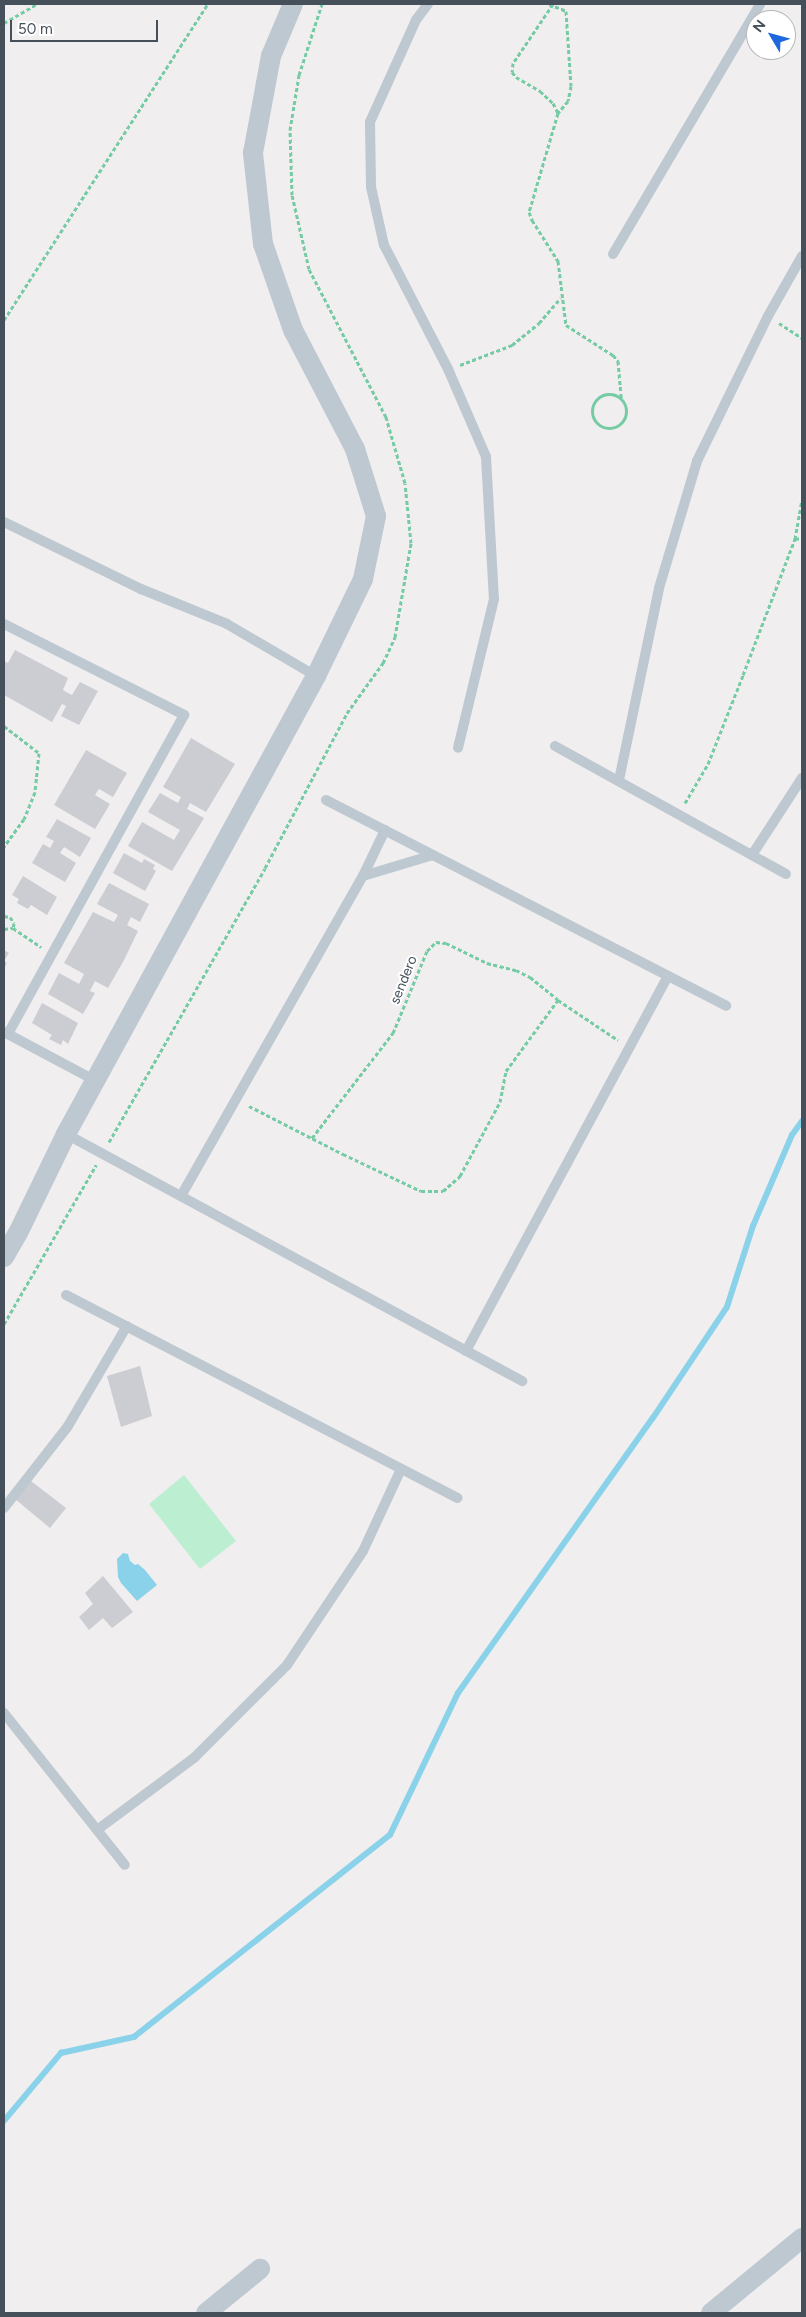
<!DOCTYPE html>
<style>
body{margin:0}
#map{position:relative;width:806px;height:2317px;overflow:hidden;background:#f0eeee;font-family:Figtree,sans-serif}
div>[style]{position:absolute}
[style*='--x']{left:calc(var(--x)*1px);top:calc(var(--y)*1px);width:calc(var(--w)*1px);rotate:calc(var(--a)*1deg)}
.green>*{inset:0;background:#bceed2}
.water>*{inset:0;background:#8ad2ea}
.stream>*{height:5.5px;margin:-2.75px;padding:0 2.75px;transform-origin:2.75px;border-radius:2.75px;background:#8ad2ea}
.building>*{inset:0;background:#cbcdd3}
.path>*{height:3px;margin-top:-1.5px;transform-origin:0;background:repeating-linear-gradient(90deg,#75cba4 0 4px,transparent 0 6.5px)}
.path>.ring{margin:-1.5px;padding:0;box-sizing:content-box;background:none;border:3px solid #75cba4;border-radius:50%}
.service>*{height:10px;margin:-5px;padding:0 5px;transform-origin:5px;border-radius:5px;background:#bec8d0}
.minor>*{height:20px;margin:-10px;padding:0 10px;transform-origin:10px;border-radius:10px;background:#bec8d0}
span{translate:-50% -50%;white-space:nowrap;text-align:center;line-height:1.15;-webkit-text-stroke:4px #fff;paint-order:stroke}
.street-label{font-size:14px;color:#46505b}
.frame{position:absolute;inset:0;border:5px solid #46505b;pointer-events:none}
.north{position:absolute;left:746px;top:10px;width:50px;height:50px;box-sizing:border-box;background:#fff;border:1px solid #b5b9bd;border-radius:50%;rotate:307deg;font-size:14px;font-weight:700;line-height:20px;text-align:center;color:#46505b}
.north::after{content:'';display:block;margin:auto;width:18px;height:22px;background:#1c68dc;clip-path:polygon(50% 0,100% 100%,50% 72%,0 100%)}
.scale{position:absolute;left:10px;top:20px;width:148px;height:22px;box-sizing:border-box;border:2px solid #46505b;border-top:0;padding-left:6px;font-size:15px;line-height:18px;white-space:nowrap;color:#46505b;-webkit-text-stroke:4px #fff;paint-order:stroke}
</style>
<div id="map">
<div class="green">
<div style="clip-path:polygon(184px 1475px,236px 1541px,200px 1569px,149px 1504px)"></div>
</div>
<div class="water">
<div style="clip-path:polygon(123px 1553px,128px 1554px,130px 1561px,135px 1565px,138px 1564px,145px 1570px,157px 1585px,137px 1601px,121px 1583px,118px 1577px,117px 1559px)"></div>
</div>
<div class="stream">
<div style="--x:4;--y:2121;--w:89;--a:-50"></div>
<div style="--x:61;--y:2053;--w:75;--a:-12.4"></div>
<div style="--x:134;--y:2037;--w:326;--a:-38.3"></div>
<div style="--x:390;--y:1835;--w:157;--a:-64.4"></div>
<div style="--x:458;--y:1693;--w:337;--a:-54.7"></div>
<div style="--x:653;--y:1418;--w:133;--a:-56.3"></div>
<div style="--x:727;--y:1307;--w:85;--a:-72.2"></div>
<div style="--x:753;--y:1226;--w:99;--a:-66.8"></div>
<div style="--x:792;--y:1135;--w:17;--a:-54"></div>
</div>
<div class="building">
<div style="clip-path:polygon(15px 650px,68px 678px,63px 690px,68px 693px,72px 695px,80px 682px,98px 691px,79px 725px,61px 716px,66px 706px,62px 704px,52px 722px,4px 695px,4px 661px,8px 663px)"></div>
<div style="clip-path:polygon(191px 738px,235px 764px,206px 812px,190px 803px,187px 809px,204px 818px,172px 871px,128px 846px,142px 822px,174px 840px,180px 830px,148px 812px,160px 793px,178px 803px,181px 797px,163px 787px)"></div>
<div style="clip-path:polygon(86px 750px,127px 773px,113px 797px,99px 789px,95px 795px,110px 804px,95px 829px,54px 805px)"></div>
<div style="clip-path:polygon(57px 819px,91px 838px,80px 857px,64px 847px,60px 853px,76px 863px,65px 882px,32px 863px,43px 844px,50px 848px,54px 841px,46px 837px)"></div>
<div style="clip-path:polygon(124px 853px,142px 863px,144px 859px,155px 865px,153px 869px,156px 871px,145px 891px,113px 873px)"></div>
<div style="clip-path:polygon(23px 876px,57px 897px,47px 915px,31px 905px,28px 909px,17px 903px,19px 899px,12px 895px)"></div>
<div style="clip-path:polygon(109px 883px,149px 904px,140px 922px,131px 917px,127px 925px,138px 931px,124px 960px,108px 988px,95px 981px,90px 991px,95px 993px,83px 1014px,48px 994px,59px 973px,79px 984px,84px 974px,64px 963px,93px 912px,114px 922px,118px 915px,97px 904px)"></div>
<div style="clip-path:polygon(4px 950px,9px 953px,4px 961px,7px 963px,4px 969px)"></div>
<div style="clip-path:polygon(42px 1003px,78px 1023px,68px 1044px,63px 1040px,61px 1045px,49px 1039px,52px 1035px,32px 1023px)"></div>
<div style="clip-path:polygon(140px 1366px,152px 1416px,121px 1427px,107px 1376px)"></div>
<div style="clip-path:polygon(31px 1481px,66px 1508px,50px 1528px,15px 1499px)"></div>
<div style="clip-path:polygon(103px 1576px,133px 1612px,112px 1628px,103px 1618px,89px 1630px,79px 1617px,93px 1604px,85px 1593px)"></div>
</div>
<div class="path">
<div style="--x:549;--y:4;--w:18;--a:22"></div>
<div style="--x:566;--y:11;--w:75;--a:86.2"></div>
<div style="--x:571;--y:86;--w:15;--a:101"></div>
<div style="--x:568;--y:101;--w:16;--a:130"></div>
<div style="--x:558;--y:113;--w:103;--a:106.3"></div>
<div style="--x:529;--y:212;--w:9;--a:69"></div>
<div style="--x:532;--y:220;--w:49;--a:57.6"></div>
<div style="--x:558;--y:261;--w:64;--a:82.9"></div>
<div style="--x:566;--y:325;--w:56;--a:32.6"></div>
<div style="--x:613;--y:355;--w:8;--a:50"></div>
<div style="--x:618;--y:361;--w:37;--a:85"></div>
<div style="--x:553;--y:4;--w:71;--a:124.1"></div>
<div style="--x:513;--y:63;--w:9;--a:96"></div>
<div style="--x:512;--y:72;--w:6;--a:51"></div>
<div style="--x:516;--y:77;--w:28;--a:30"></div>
<div style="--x:540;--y:91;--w:18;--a:43"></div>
<div style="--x:553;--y:103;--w:11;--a:63"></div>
<div style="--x:4;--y:23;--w:38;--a:-30"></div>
<div style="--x:4;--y:320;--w:376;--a:-57.2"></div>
<div style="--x:779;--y:323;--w:27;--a:33"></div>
<div style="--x:460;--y:365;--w:56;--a:-21"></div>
<div style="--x:512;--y:345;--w:35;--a:-39"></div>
<div style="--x:539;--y:323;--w:33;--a:-49"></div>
<div class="ring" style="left:592px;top:394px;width:31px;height:31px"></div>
<div style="--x:795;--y:539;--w:7;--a:-8"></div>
<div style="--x:4;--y:726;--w:44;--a:37.6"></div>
<div style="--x:39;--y:753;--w:39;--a:96"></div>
<div style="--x:35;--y:792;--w:29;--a:112"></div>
<div style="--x:24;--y:819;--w:34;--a:126"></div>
<div style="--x:685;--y:803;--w:45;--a:-59.5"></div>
<div style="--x:708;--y:764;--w:96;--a:-68.5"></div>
<div style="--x:743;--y:675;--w:146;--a:-69.1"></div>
<div style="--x:795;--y:539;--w:39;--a:-80"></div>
<div style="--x:4;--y:916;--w:6;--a:9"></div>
<div style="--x:10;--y:917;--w:7;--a:56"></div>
<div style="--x:14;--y:923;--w:5;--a:101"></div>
<div style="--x:13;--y:928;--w:34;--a:34"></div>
<div style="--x:4;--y:929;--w:9;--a:-6"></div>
<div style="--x:249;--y:1106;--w:106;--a:27.1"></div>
<div style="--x:343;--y:1154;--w:86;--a:25.4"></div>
<div style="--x:421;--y:1191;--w:22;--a:0"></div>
<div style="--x:443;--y:1191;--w:23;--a:-41"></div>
<div style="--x:460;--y:1176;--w:84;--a:-61.6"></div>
<div style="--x:500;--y:1102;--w:32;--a:-79"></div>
<div style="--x:506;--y:1071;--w:88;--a:-53.8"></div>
<div style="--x:312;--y:1138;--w:133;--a:-52.4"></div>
<div style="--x:393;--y:1033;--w:89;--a:-67.5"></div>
<div style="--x:427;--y:951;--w:13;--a:-45"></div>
<div style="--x:436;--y:942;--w:10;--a:6"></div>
<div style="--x:446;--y:943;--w:46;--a:26"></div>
<div style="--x:487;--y:963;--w:30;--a:14"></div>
<div style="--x:516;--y:970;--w:16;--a:27"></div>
<div style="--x:530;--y:977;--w:36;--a:39"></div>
<div style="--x:558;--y:1000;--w:72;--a:33.7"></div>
<div style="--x:109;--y:1142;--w:315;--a:-60.3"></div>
<div style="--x:265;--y:868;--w:175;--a:-62.1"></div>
<div style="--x:347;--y:713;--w:62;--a:-54.2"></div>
<div style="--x:383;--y:663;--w:29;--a:-65"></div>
<div style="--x:395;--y:637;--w:95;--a:-80.3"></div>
<div style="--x:411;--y:543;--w:60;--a:-95.7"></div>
<div style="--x:405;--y:483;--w:69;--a:-106.1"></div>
<div style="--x:386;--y:417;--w:167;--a:-117.5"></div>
<div style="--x:309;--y:269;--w:76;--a:-102.9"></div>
<div style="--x:292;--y:195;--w:65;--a:-91.8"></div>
<div style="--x:290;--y:130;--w:56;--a:-80.7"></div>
<div style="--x:299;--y:75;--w:75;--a:-72.1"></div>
<div style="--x:4;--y:1324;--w:184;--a:-59.9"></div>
</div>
<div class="service">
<div style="--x:428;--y:4;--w:20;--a:127"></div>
<div style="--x:416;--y:20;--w:112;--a:114.3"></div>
<div style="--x:370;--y:122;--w:65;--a:89.1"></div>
<div style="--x:371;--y:187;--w:59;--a:77.4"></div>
<div style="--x:384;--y:245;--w:140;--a:62.7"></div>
<div style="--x:448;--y:369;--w:96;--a:66.6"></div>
<div style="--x:486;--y:457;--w:142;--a:86.8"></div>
<div style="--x:494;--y:599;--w:153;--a:103.6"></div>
<div style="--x:613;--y:254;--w:290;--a:-59.5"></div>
<div style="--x:4;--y:522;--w:153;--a:26.1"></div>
<div style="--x:141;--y:589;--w:93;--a:22.1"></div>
<div style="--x:227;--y:624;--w:103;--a:30.3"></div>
<div style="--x:4;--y:624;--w:202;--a:26.8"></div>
<div style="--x:184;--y:715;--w:364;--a:118.9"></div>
<div style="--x:555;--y:746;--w:264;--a:29"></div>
<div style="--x:619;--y:780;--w:196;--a:-78.2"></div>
<div style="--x:659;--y:588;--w:133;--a:-73.3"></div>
<div style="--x:697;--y:461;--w:161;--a:-63.9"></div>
<div style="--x:768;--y:316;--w:69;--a:-60.5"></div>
<div style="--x:326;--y:800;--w:450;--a:27.2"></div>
<div style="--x:752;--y:855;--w:92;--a:-57"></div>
<div style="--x:363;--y:876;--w:73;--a:-16.7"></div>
<div style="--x:4;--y:1032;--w:104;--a:28"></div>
<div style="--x:66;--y:1134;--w:519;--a:28.44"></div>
<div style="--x:181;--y:1196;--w:368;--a:-60.4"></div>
<div style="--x:363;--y:876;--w:51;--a:-64.4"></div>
<div style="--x:66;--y:1295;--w:441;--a:27.4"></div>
<div style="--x:466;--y:1351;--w:426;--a:-61.7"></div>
<div style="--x:4;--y:1508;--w:104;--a:-52"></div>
<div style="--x:68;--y:1426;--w:116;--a:-59.5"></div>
<div style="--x:4;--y:1713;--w:194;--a:51.5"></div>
<div style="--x:97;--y:1830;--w:121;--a:-36.6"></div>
<div style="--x:194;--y:1758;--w:132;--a:-45"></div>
<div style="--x:287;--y:1665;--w:137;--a:-56.3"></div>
<div style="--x:363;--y:1551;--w:90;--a:-65.1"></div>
</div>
<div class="minor">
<div style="--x:4;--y:1257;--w:28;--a:-60"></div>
<div style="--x:18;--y:1233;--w:110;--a:-64.1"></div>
<div style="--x:66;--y:1134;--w:522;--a:-61.37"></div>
<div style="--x:316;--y:676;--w:108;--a:-64.1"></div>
<div style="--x:363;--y:579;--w:64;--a:-78.3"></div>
<div style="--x:376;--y:516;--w:70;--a:-107.4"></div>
<div style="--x:355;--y:449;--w:134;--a:-117.5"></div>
<div style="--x:293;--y:330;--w:91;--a:-109.2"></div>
<div style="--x:263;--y:244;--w:92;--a:-96.3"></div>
<div style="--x:253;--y:153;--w:99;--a:-79.5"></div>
<div style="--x:271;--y:56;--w:56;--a:-67.1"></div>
<div style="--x:206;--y:2313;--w:70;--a:-39.2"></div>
<div style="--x:711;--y:2313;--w:118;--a:-39.5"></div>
</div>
<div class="street-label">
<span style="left:404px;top:980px;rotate:-68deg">sendero</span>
</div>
<div class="frame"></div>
<div class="north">N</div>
<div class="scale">50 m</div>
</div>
